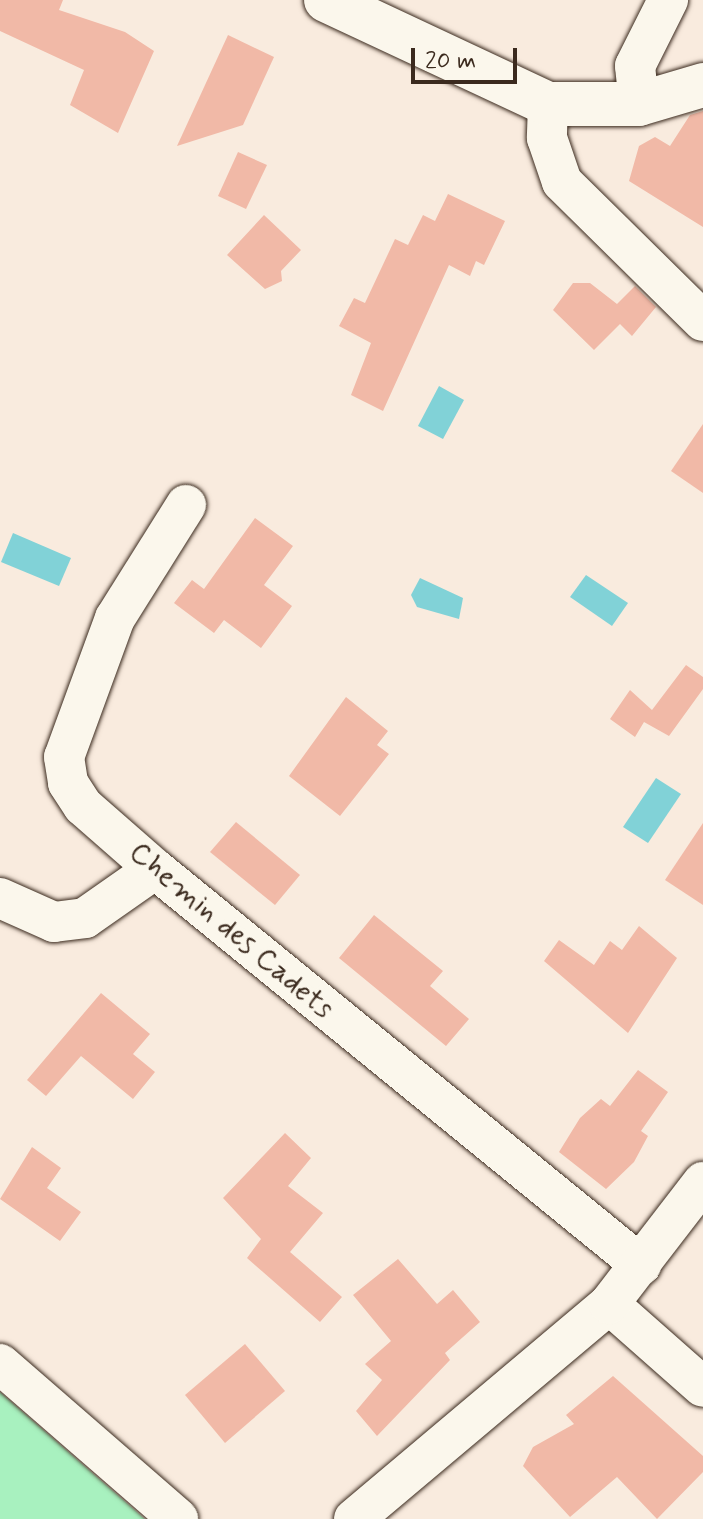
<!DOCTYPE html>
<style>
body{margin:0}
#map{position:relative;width:703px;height:1519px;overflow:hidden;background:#f9ebde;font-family:Mynerve,sans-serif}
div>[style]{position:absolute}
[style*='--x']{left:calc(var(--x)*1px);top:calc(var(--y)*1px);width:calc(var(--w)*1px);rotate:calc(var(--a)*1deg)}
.green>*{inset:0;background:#a8f1bf}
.water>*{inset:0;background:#81d2d7}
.building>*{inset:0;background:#f1b9a7}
.roads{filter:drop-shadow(0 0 2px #3b2a1e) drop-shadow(0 0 2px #3b2a1e)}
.minor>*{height:40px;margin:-20px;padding:0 20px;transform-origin:20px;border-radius:20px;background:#fbf7ec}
.major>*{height:44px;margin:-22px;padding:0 22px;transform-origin:22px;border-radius:22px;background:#fbf7ec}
span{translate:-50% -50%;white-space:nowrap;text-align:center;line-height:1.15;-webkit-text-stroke:7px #fbf7ec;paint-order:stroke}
.street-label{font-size:30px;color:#3b2a1e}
.scale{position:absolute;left:411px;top:48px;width:106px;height:36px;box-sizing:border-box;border:4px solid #3b2a1e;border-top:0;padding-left:10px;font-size:24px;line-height:28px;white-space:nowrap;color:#3b2a1e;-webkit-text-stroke:6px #fbf7ec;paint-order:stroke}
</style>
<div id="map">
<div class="green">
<div style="clip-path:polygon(0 1392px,145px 1519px,0 1519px)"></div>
</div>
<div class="water">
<div style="clip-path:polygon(439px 386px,464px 400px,443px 439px,418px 426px)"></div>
<div style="clip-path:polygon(13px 533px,71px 558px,59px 586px,1px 562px)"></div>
<div style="clip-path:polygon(586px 575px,628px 603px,612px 626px,570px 597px)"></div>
<div style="clip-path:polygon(420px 578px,463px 598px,459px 619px,417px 607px,411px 595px)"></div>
<div style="clip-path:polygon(656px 778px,681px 794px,648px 843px,623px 827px)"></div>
</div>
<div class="building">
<div style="clip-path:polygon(0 0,63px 0,59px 10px,125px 32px,154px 51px,118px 133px,70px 105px,84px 70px,0 31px)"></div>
<div style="clip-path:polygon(228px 35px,274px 57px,243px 125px,177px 146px)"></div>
<div style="clip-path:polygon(703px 111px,703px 227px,629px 181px,639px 146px,655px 137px,670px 146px,690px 115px)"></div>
<div style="clip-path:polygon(238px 152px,267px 165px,246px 209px,218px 196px)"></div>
<div style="clip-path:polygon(448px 194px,505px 221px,484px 265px,476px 261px,470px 276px,449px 265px,383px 411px,351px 395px,371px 343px,339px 326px,354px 298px,365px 303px,395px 239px,408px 245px,423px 215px,435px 221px)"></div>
<div style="clip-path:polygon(264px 215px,301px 250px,281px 271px,282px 281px,265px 289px,227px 255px)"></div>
<div style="clip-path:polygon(573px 283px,590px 283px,617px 304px,635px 286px,656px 307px,632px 336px,620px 324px,594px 350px,553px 310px)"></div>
<div style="clip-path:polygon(703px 424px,703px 493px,671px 471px)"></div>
<div style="clip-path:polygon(255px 518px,293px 546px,264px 585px,292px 606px,261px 648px,224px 620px,214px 633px,174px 603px,192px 580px,204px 589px)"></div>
<div style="clip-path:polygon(686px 665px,703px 677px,703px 689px,669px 736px,644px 722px,635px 737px,610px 719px,630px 690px,652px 710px)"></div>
<div style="clip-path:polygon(346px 697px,388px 731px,377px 745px,389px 754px,340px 816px,289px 776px)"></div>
<div style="clip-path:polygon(236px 822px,300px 875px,275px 905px,210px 852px)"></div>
<div style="clip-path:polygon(703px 823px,703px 905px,665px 880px)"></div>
<div style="clip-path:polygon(374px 915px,443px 971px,430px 986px,469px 1019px,446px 1046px,339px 958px)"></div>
<div style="clip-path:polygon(639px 926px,677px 958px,628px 1033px,544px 961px,559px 940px,594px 965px,610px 941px,622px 950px)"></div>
<div style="clip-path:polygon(101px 993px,150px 1034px,133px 1054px,155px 1072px,133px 1099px,81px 1056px,46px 1096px,27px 1080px)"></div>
<div style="clip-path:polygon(638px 1070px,668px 1092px,641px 1131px,648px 1136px,634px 1162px,606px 1189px,559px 1152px,580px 1118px,601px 1099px,610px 1106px)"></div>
<div style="clip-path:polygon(285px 1133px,311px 1158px,288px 1186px,323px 1213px,290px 1252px,342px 1297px,320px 1322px,247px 1258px,261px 1239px,223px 1198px)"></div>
<div style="clip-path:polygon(32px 1147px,61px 1168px,47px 1188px,81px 1212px,60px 1241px,0 1199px)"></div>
<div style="clip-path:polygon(398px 1259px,437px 1304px,453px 1290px,480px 1322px,445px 1353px,450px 1360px,377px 1436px,356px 1411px,382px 1380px,365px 1364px,391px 1341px,353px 1295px)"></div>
<div style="clip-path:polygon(245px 1344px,285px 1391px,225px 1443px,185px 1395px)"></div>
<div style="clip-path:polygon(613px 1376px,703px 1456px,703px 1472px,657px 1519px,617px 1477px,570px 1517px,523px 1466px,533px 1447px,574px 1424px,566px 1415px)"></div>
</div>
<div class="roads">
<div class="minor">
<div style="--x:548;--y:104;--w:34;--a:92"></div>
<div style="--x:547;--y:138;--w:46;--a:71.2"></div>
<div style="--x:562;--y:182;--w:198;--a:44.6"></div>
<div style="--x:639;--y:104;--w:38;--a:-96"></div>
<div style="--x:635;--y:66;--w:74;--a:-63.4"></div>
<div style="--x:186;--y:505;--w:133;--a:122.1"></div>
<div style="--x:115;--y:618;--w:148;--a:110.1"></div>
<div style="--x:64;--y:757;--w:26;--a:81"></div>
<div style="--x:68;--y:783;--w:27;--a:57"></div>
<div style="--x:83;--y:806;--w:96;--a:41.2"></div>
<div style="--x:155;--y:869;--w:627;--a:39.17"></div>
<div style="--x:0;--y:898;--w:59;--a:24"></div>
<div style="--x:54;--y:922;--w:31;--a:-7"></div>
<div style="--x:85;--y:918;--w:85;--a:-35"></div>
<div style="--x:609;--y:1304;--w:125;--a:41.4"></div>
<div style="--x:0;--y:1364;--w:236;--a:41"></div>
<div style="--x:354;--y:1519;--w:334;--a:-40.1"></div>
<div style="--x:609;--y:1304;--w:154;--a:-52.4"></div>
</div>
<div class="major">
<div style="--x:326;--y:0;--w:245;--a:25.1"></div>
<div style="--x:548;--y:104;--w:91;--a:0"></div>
<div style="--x:639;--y:104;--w:67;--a:-16.5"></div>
</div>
</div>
<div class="street-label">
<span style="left:231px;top:931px;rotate:40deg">Chemin des Cadets</span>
</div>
<div class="scale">20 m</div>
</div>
